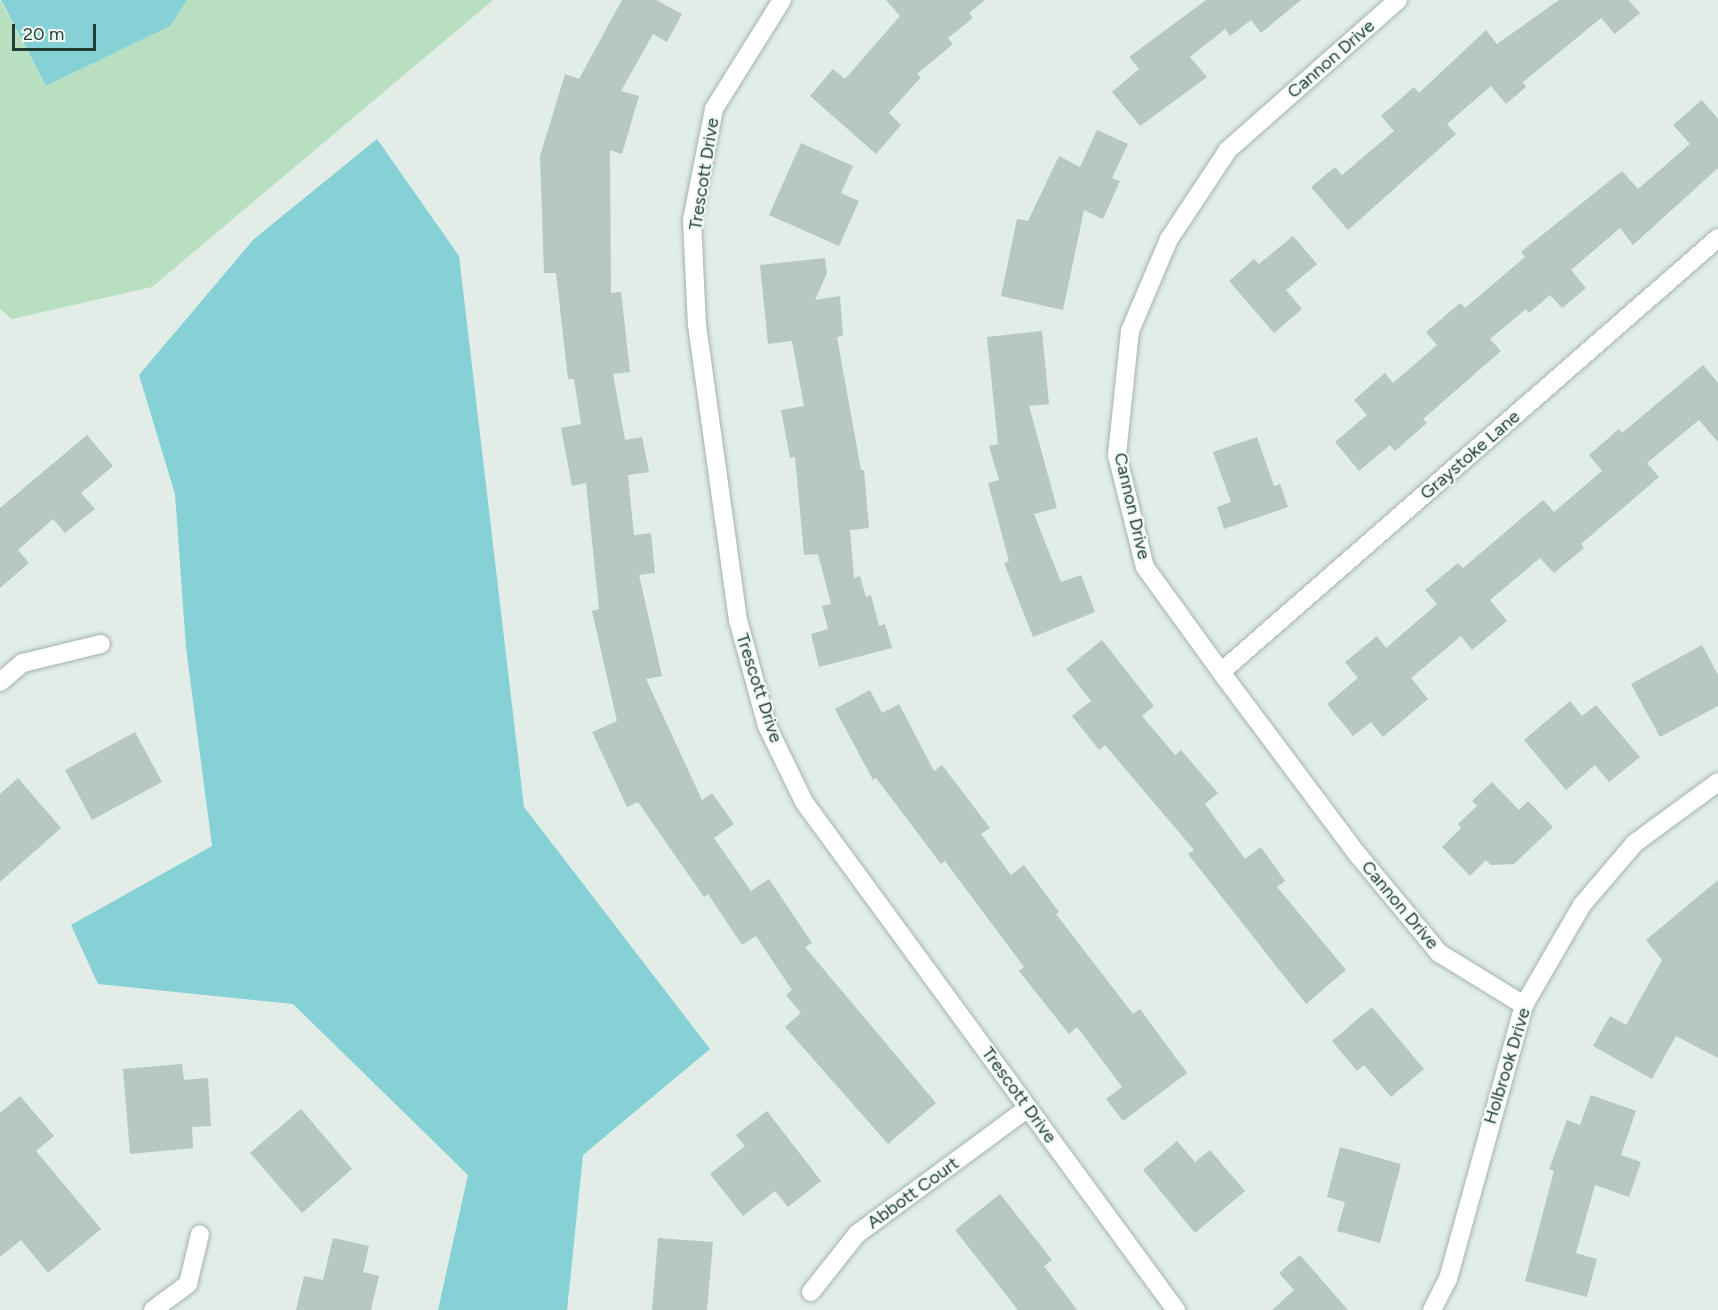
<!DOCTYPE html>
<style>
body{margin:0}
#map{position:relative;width:1718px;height:1310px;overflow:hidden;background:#e1ede6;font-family:Figtree,sans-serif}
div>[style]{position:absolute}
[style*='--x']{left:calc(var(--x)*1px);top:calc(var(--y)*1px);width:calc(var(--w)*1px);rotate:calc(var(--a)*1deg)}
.green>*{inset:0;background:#b8dfbf}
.water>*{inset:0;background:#85d1d6}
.building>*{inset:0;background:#b6c8bf}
.roads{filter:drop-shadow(0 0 2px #a3b5ad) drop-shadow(0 0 2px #a3b5ad)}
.street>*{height:18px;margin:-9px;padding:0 9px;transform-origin:9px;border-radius:9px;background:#fff}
span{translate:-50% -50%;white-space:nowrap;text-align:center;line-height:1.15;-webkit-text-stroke:4.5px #f2f9f5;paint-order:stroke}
.street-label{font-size:18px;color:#203f33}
.scale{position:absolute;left:12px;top:24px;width:84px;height:27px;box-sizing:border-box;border:3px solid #203f33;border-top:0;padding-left:8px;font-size:18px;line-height:21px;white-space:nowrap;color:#203f33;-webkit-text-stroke:4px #f2f9f5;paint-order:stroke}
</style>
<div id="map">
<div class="green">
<div style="clip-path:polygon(0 0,46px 86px,170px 26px,187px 0,493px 0,152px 287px,12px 319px,0 309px)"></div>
</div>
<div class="water">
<div style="clip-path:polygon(1px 0,187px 0,170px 26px,46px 86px)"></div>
<div style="clip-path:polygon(377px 139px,459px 256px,524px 807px,710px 1049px,583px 1155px,567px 1310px,438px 1310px,468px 1175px,293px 1004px,98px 984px,71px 925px,212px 846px,186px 648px,175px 494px,139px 375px,254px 239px)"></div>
</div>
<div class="building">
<div style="clip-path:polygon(622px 0,656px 0,682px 14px,667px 42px,653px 34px,621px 91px,639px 96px,622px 154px,610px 150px,611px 293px,621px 292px,630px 372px,613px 374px,625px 440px,642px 437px,649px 472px,628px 475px,634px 535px,651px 533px,655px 573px,639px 575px,662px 676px,646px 679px,702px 800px,712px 793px,734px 824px,714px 838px,751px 891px,769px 879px,812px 943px,805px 947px,936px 1103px,888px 1144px,785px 1027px,801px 1013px,786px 995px,792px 990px,756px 936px,742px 945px,708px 894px,704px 897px,638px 802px,627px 807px,592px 732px,617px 721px,592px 611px,599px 609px,586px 483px,572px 486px,561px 428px,581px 424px,574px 379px,568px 379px,556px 273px,544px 273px,540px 156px,565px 74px,579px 79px)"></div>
<div style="clip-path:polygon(886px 0,985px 0,969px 13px,973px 18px,948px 38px,953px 44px,917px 74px,921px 77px,889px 113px,901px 125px,876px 154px,810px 96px,833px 69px,845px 79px,900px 16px)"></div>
<div style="clip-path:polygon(1206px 0,1301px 0,1261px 33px,1251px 20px,1230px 36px,1225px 29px,1190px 57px,1207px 77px,1140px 126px,1112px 92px,1139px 69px,1129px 57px)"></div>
<div style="clip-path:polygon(1559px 0,1628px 0,1640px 13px,1615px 34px,1601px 18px,1523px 82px,1526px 87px,1506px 104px,1491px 86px,1447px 124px,1456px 134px,1348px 230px,1311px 187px,1335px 167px,1342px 175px,1394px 131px,1381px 116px,1414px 87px,1419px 93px,1486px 30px,1497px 44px)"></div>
<div style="clip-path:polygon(1702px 100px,1718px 119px,1718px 168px,1633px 245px,1620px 228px,1571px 270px,1586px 288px,1562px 308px,1550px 295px,1529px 313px,1526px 309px,1490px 339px,1501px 351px,1423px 419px,1427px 423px,1395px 451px,1390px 445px,1359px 471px,1335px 442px,1367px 415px,1354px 400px,1385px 373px,1393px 383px,1437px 345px,1426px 332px,1460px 303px,1465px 308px,1525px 257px,1521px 252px,1622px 171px,1638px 189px,1690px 144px,1673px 125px)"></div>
<div style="clip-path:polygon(1097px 130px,1128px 144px,1112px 178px,1120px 181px,1103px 219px,1084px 210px,1063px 310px,1001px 296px,1017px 219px,1028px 221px,1059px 156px,1080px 167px)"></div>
<div style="clip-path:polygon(801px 143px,853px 166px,841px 193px,859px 201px,839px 246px,769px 215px)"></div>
<div style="clip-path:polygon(1293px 236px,1317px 264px,1286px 290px,1302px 309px,1274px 333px,1229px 281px,1254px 259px,1259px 264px)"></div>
<div style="clip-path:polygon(825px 258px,827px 273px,815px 300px,840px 296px,843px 336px,837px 337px,861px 470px,864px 470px,869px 528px,850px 530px,854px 578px,860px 576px,866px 597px,871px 595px,879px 626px,885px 624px,892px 648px,819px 667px,811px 634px,828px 629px,822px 606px,831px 604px,818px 554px,804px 555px,795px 457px,790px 458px,781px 410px,804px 406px,792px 341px,768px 344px,760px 265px)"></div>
<div style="clip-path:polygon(1042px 331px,1049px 404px,1029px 406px,1057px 508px,1034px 514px,1061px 582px,1081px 575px,1095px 612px,1033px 637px,1004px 563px,1009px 561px,988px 483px,999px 480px,989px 446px,998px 444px,987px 337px)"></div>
<div style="clip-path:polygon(1703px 365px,1718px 383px,1718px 442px,1699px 420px,1647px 463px,1659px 477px,1581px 544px,1584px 548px,1554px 573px,1540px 558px,1490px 600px,1507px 621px,1472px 650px,1461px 636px,1411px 678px,1428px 699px,1383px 737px,1371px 722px,1353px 736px,1327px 704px,1358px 678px,1345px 662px,1377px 636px,1386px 648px,1437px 604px,1425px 590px,1458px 563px,1463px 568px,1543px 500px,1554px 512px,1602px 471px,1589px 455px,1619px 429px,1622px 433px)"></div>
<div style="clip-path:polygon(87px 435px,113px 466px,81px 493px,95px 509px,65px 533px,53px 519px,18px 550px,29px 563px,0 588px,0 508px)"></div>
<div style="clip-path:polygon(1257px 437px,1274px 486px,1280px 484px,1288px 507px,1224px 529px,1217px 507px,1231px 502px,1213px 452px)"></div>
<div style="clip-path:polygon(1102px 640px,1154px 706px,1142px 716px,1175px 755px,1181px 750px,1218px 793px,1205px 804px,1245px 859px,1261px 847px,1285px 881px,1277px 887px,1346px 970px,1306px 1004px,1188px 854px,1194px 850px,1105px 745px,1099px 750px,1072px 716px,1091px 701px,1066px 669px)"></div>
<div style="clip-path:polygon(1702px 645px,1718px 675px,1718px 706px,1660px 737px,1631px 684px)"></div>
<div style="clip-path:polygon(870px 690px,882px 713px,899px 704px,934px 771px,942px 765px,990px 828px,981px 834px,1011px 875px,1024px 865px,1059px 912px,1056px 914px,1133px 1014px,1140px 1009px,1187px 1073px,1123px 1121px,1106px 1099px,1122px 1087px,1077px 1027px,1069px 1034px,1019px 971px,1024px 967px,945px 861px,941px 864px,876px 778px,873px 780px,835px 709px)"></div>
<div style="clip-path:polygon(1570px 701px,1582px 716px,1596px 705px,1640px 757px,1609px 782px,1595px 765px,1566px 790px,1524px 740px)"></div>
<div style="clip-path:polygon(135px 732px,162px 782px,92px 820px,65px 770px)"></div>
<div style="clip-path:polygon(18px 778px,61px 828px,0 882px,0 794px)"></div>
<div style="clip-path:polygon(1492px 782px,1519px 810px,1528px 801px,1553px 827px,1514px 864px,1491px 865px,1486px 860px,1470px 876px,1442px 847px,1461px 828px,1458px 824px,1477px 806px,1472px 801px)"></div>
<div style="clip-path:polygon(1718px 880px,1718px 1058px,1676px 1036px,1652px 1079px,1593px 1046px,1610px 1016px,1626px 1025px,1662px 960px,1646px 940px)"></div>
<div style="clip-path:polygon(1372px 1007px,1424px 1069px,1391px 1097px,1364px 1065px,1357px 1071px,1332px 1041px)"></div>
<div style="clip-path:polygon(182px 1064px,184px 1080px,208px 1078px,211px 1126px,192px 1127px,193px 1148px,130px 1154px,123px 1069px)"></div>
<div style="clip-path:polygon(1591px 1095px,1636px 1111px,1621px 1155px,1641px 1162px,1629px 1197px,1595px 1185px,1576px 1253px,1597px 1259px,1587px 1297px,1525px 1281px,1554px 1171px,1549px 1169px,1567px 1120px,1580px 1125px)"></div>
<div style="clip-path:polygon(20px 1096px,54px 1136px,36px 1151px,101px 1229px,48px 1273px,21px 1240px,0 1257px,0 1113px)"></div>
<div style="clip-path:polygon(301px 1109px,352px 1169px,302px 1213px,250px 1153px)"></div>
<div style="clip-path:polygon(767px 1111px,821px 1181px,788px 1207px,775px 1191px,743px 1216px,710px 1174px,745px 1146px,736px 1135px)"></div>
<div style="clip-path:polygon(1177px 1141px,1195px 1162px,1210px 1150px,1245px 1191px,1195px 1233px,1143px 1170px)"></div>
<div style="clip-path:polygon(1340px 1147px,1401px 1164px,1380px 1243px,1337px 1231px,1345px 1202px,1327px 1197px)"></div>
<div style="clip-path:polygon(1000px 1194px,1052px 1260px,1044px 1266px,1077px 1310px,1018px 1310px,955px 1230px)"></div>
<div style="clip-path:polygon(333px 1238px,369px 1246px,363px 1272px,379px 1276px,371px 1310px,296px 1310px,304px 1276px,323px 1280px)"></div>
<div style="clip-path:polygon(658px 1238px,713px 1242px,707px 1310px,652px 1310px)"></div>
<div style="clip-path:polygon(1300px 1255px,1348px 1310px,1272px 1310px,1294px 1290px,1279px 1273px)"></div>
</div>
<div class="roads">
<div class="street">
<div style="--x:782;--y:0;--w:128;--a:122"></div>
<div style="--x:714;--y:109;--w:113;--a:101.2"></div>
<div style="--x:692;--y:220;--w:105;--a:87.3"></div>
<div style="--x:697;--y:325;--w:298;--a:82.1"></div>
<div style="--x:738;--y:620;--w:110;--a:74.7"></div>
<div style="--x:767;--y:726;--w:85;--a:64"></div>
<div style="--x:804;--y:802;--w:630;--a:53.79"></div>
<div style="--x:1398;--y:0;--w:227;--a:138.6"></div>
<div style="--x:1228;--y:150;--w:107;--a:123.5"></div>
<div style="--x:1169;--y:239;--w:100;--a:113"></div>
<div style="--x:1130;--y:331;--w:125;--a:96"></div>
<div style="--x:1117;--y:455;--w:115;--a:76"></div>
<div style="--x:1145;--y:567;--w:130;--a:54.1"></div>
<div style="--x:1221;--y:672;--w:229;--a:53.2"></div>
<div style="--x:1358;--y:855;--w:127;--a:50.4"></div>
<div style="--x:1439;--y:953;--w:100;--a:31.5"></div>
<div style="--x:1221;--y:672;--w:660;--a:-41.13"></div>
<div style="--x:0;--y:682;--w:30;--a:-40"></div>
<div style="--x:23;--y:663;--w:80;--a:-13.7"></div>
<div style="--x:811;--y:1292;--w:74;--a:-51.6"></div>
<div style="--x:857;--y:1234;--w:212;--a:-36.4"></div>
<div style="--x:153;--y:1310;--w:44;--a:-36.6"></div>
<div style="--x:188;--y:1284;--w:51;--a:-76.5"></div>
<div style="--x:1432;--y:1310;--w:35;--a:-63"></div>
<div style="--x:1448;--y:1279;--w:284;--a:-74.5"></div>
<div style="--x:1524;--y:1005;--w:116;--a:-59.9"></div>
<div style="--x:1582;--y:905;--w:82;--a:-49.5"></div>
<div style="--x:1635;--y:843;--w:103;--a:-36.3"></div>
</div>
</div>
<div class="street-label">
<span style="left:1331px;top:59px;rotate:-41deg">Cannon Drive</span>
<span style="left:704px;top:174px;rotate:-81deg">Trescott Drive</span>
<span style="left:1470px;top:455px;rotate:-41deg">Graystoke Lane</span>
<span style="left:1132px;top:506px;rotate:77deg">Cannon Drive</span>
<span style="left:759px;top:688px;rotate:72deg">Trescott Drive</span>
<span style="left:1400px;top:905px;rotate:50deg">Cannon Drive</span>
<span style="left:1507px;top:1066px;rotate:-73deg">Holbrook Drive</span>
<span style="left:1019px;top:1095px;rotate:54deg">Trescott Drive</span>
<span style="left:913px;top:1193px;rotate:-36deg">Abbott Court</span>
</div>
<div class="scale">20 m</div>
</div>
